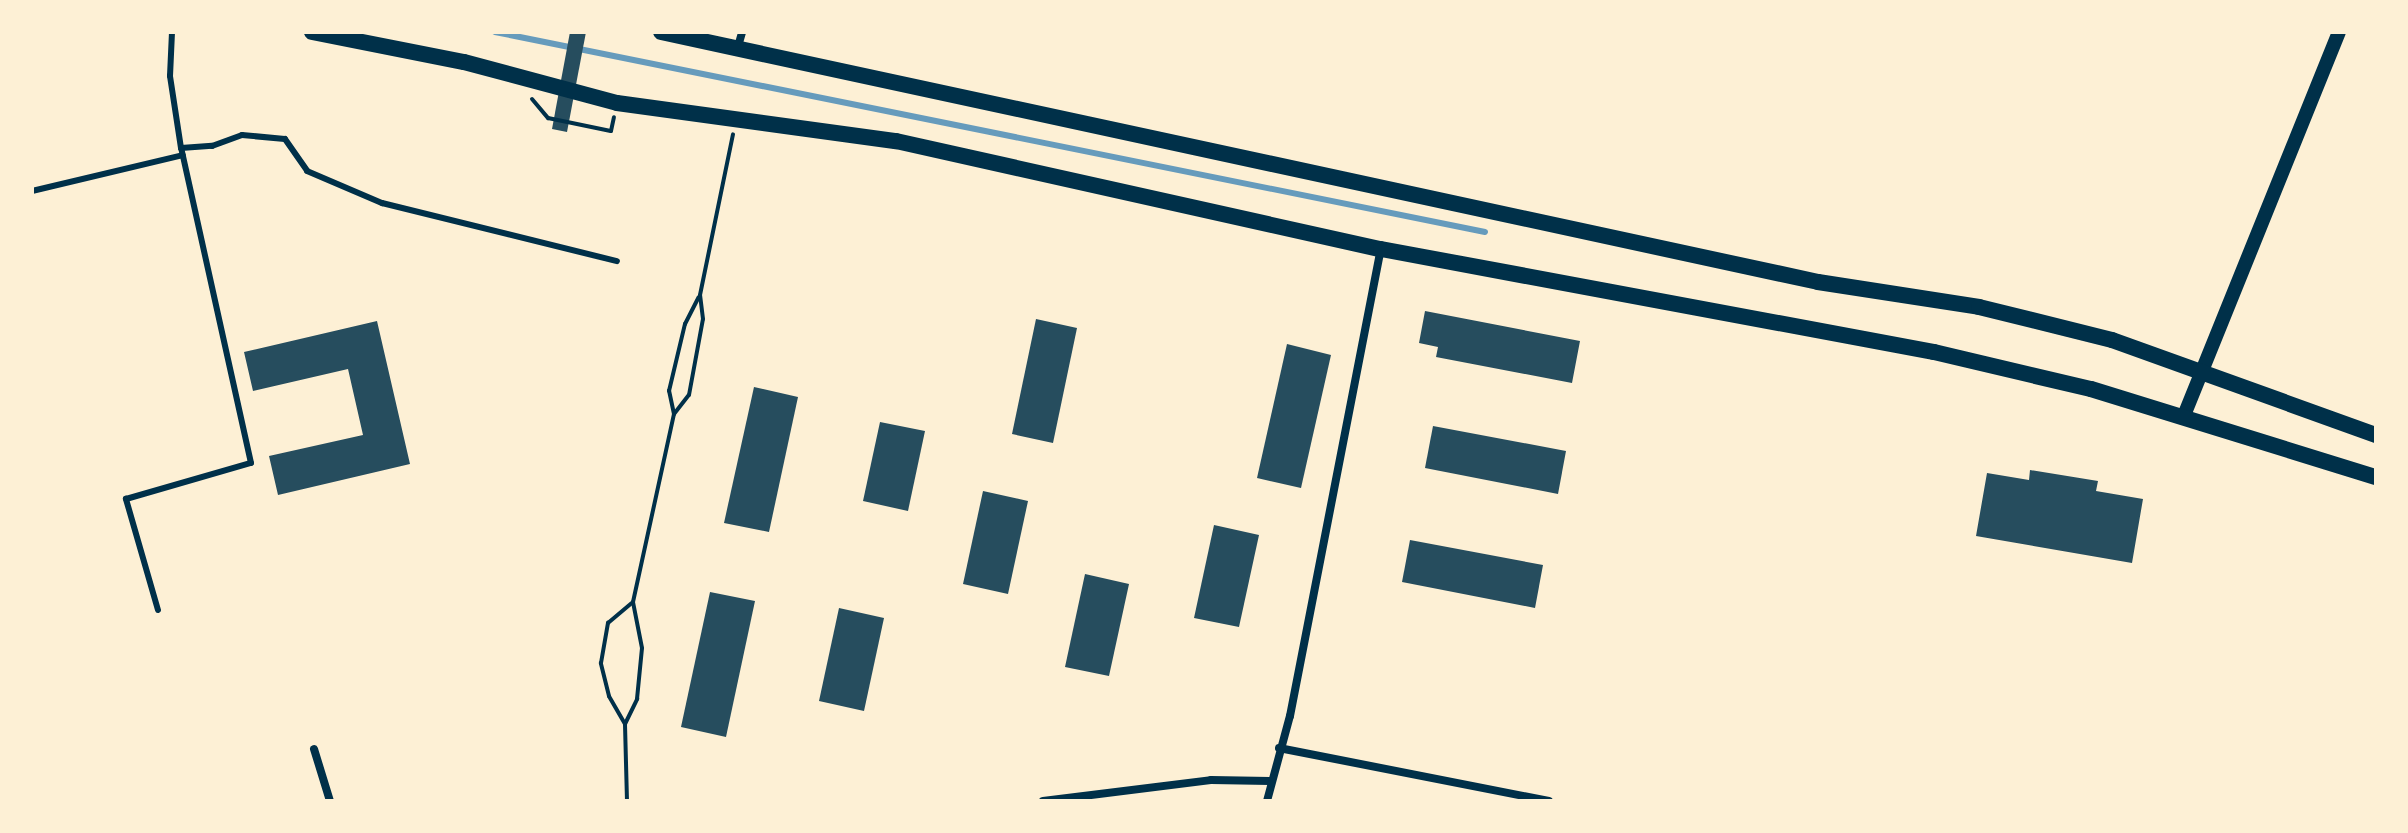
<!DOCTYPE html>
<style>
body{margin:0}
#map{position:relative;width:2408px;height:833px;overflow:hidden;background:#fdf0d5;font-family:Mulish,sans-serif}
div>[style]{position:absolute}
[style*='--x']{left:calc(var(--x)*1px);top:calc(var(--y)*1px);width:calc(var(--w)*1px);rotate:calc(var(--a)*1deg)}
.stream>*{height:6px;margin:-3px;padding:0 3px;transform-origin:3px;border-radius:3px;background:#669bbc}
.building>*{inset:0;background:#264d5e}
.path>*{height:4px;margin:-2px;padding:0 2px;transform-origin:2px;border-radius:2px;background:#003049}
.service>*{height:6px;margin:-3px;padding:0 3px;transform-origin:3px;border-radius:3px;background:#003049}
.minor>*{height:8px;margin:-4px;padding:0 4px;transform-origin:4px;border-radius:4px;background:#003049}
.tertiary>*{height:14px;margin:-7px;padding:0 7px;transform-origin:7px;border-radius:7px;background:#003049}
.secondary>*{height:16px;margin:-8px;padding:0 8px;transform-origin:8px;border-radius:8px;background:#003049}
span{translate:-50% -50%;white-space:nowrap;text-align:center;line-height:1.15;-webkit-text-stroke:8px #fdf0d5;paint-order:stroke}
.frame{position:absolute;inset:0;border:34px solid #fdf0d5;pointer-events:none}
</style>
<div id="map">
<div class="stream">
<div style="--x:495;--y:32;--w:1010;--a:11.42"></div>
</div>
<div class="building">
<div style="clip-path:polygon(570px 32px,586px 32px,567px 132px,552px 129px)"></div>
<div style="clip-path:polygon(1425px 311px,1580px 341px,1572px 383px,1436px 357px,1438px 347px,1419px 343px)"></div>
<div style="clip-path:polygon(1036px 319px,1077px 328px,1053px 443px,1012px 434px)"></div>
<div style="clip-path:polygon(377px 321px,410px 464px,278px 495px,269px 456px,363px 435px,348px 369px,253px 391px,244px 352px)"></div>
<div style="clip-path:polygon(1287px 344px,1331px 355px,1301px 488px,1257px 478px)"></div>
<div style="clip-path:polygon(754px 387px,798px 397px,769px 532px,724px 523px)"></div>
<div style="clip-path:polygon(880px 422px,925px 431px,908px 511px,863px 501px)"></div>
<div style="clip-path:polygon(1433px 426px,1566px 451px,1558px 494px,1425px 468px)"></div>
<div style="clip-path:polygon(2030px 470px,2098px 481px,2096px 491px,2143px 499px,2132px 563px,1976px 536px,1987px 473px,2029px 480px)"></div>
<div style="clip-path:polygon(983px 491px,1028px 501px,1008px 594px,963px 584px)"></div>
<div style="clip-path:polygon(1214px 525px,1259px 535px,1239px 627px,1194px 618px)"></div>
<div style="clip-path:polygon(1410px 540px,1543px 565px,1535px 608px,1402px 582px)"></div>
<div style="clip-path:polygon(1085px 574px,1129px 584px,1109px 676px,1065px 667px)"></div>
<div style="clip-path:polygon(710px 592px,755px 601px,726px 737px,681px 727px)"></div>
<div style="clip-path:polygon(839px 608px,884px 618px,864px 711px,819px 701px)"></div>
</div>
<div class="path">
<div style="--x:532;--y:99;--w:25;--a:50"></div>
<div style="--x:548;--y:118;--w:64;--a:11.7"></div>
<div style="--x:611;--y:131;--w:14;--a:-78"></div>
<div style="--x:674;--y:414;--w:24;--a:-102"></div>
<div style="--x:669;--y:391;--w:69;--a:-76.6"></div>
<div style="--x:685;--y:324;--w:30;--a:-63"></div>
<div style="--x:625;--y:724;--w:32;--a:-120"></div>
<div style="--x:609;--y:696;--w:34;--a:-104"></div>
<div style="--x:601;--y:663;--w:41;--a:-80.1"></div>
<div style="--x:608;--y:623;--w:31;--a:-40"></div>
<div style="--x:627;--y:801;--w:77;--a:-91.5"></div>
<div style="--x:625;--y:724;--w:28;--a:-64"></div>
<div style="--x:637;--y:699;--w:51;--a:-84.4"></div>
<div style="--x:642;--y:648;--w:47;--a:-101.1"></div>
<div style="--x:633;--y:602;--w:192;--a:-77.7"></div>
<div style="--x:674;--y:414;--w:24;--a:-52"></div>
<div style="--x:689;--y:395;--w:77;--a:-79.6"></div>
<div style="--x:703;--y:319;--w:24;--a:-97"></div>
<div style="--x:700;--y:295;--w:164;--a:-78.4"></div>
</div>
<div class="service">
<div style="--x:181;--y:148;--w:31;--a:-4"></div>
<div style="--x:212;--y:146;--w:32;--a:-20"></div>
<div style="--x:242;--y:135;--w:43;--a:5.3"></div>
<div style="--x:285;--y:139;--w:39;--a:55"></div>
<div style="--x:307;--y:171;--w:82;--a:23.1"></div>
<div style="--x:382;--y:203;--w:242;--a:13.9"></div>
<div style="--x:32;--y:191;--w:155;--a:-13.4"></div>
<div style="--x:158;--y:610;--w:116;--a:-106.1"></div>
<div style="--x:126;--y:499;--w:130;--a:-16.1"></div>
<div style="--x:251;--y:463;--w:323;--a:-102.5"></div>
<div style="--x:181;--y:148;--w:73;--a:-98.7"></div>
<div style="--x:170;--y:76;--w:44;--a:-87.4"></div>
</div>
<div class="minor">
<div style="--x:737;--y:50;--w:19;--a:-74"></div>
<div style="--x:1279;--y:748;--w:275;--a:11.1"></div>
<div style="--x:314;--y:749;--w:54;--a:72.9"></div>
<div style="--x:1043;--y:801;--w:169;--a:-7.1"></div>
<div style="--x:1211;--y:780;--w:59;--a:1"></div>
<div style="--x:1267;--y:801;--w:88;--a:-74.9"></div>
<div style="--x:1290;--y:716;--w:476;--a:-79"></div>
</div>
<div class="tertiary">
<div style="--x:2183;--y:418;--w:416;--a:-68"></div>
</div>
<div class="secondary">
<div style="--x:312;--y:32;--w:155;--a:11.2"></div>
<div style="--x:464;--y:62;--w:158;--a:15"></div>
<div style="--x:617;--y:103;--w:282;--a:7.8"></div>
<div style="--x:896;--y:141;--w:497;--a:12.6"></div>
<div style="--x:1381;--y:249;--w:563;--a:10.55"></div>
<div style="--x:1934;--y:352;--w:161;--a:13.3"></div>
<div style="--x:2091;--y:389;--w:298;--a:17.2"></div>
<div style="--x:661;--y:32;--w:1184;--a:12.19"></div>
<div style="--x:1818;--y:282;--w:163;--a:8.8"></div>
<div style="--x:1979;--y:307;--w:137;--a:13.9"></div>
<div style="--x:2112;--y:340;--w:281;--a:19.8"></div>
</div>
<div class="frame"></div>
</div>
